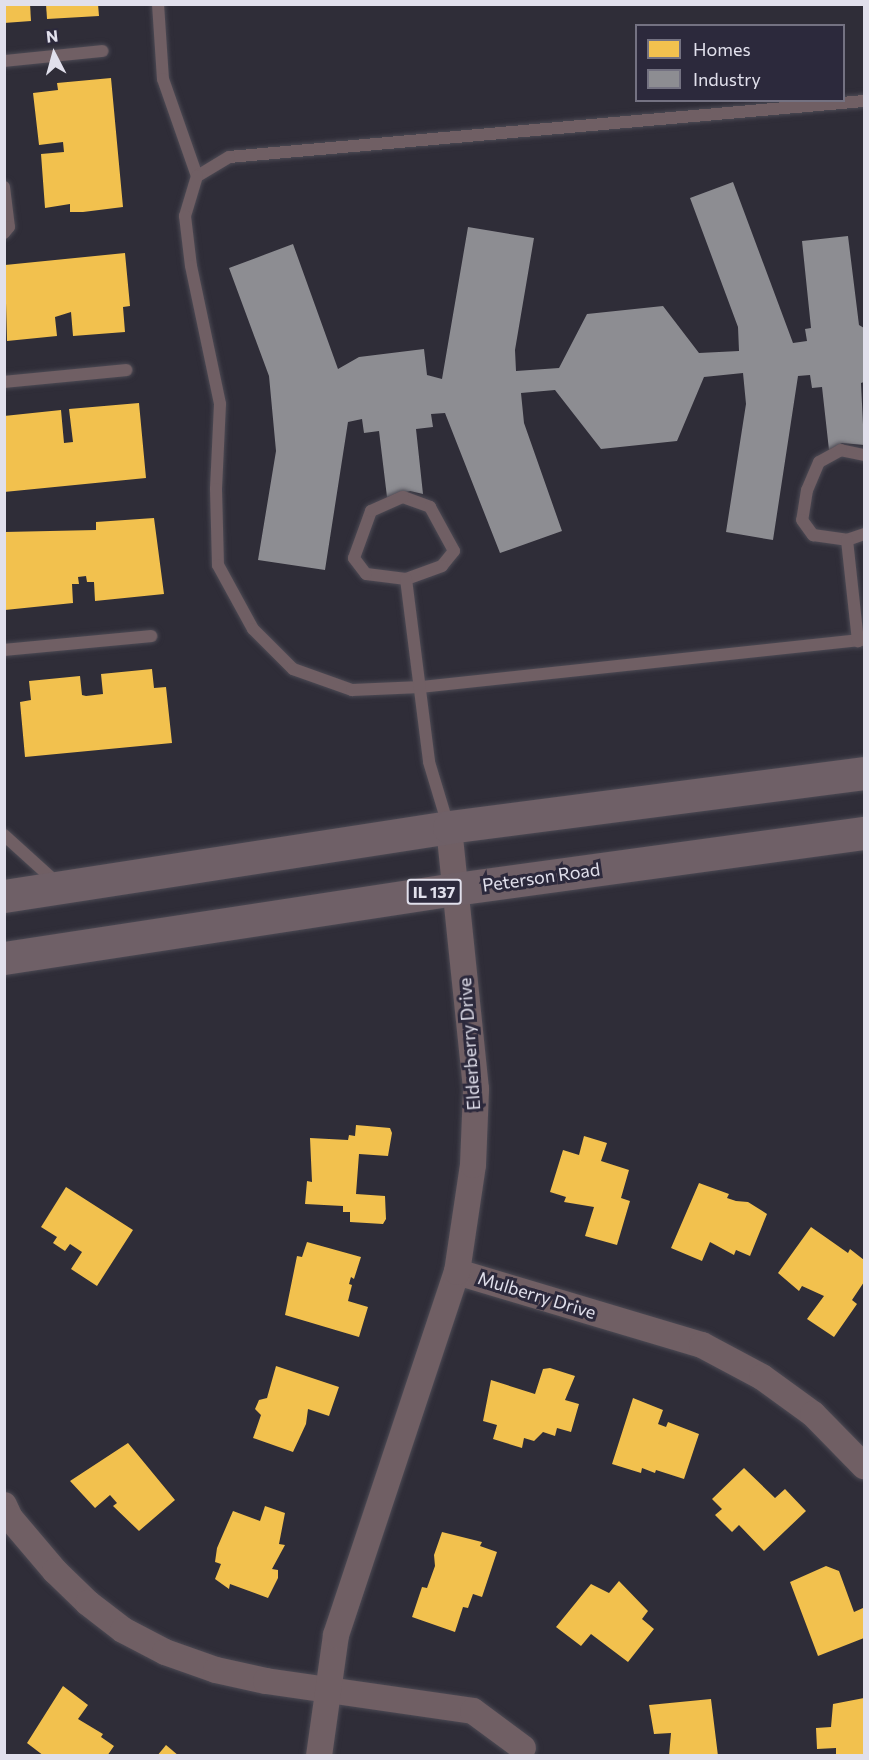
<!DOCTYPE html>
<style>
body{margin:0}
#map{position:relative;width:869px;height:1760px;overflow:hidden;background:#2f2d38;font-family:Commissioner,sans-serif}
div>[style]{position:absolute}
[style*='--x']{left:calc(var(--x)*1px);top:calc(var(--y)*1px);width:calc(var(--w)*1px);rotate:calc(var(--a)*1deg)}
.homes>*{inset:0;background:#f2c14e}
.industry>*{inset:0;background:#8d8d92}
.roads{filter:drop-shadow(0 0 2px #4c4a54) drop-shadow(0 0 2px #4c4a54)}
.lane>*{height:12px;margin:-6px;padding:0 6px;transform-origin:6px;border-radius:6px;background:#705f64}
.street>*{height:26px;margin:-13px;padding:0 13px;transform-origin:13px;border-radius:13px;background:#705f64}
.primary>*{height:33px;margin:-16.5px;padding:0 16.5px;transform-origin:16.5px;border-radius:16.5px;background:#6f6067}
span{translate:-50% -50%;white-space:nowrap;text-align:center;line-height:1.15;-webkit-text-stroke:6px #2c293c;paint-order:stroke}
.shield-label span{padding:2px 4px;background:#2c293c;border:2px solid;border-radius:4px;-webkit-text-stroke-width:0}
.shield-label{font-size:16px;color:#e1e0ec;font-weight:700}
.street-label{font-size:18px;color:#e1e0ec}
.frame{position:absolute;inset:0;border:6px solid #e1e0ec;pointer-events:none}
.legend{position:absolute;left:635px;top:24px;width:210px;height:78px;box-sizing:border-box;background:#2c293c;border:2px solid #747282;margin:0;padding:8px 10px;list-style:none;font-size:18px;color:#e1e0ec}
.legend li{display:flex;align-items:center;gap:12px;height:30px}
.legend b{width:30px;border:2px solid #747282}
.north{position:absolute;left:24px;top:24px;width:60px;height:60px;-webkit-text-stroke:4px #2c293c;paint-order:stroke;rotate:354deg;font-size:16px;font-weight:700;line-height:24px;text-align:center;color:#e1e0ec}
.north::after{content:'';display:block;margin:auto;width:21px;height:27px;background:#e1e0ec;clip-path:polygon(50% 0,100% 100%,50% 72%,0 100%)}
</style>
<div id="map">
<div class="homes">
<div style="clip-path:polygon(4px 4px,30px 4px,31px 21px,4px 23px)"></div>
<div style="clip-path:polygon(46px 4px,98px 4px,99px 16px,47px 19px)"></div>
<div style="clip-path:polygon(111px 78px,123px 207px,83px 212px,70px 212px,70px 204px,45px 208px,41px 154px,64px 152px,63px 142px,39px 145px,33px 93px,58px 90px,57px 83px)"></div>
<div style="clip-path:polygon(125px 253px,130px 306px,123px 307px,125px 332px,73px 336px,71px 312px,55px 317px,57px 336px,7px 341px,5px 265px)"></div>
<div style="clip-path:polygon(139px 403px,146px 478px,4px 492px,4px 416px,61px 410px,64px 443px,73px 442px,69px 409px)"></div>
<div style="clip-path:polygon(154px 518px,164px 594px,95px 601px,94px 582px,87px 582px,86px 576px,78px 577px,79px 584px,72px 584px,73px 603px,5px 610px,4px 532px,96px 530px,96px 522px)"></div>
<div style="clip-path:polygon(152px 669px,154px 688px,166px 687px,172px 743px,25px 757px,20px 702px,31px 700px,29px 681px,80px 676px,82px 695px,86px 696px,103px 694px,101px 674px)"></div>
<div style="clip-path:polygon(356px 1125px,390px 1128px,392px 1133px,388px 1156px,359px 1154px,356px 1194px,385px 1196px,386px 1219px,383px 1224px,350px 1222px,350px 1212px,343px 1212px,343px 1206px,305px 1204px,307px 1181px,312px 1182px,310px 1138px,348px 1140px,349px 1135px,355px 1136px)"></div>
<div style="clip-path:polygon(584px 1136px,607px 1143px,601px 1161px,629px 1170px,621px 1198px,630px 1201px,617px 1245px,585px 1236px,594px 1207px,564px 1202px,566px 1197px,550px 1192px,563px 1150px,579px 1155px)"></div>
<div style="clip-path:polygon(699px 1183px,729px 1194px,727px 1198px,736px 1201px,748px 1202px,767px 1214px,750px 1256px,736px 1250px,734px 1255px,710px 1242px,702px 1261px,671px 1248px)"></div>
<div style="clip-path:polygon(66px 1187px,133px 1230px,97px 1286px,71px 1269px,82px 1252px,70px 1244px,65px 1251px,53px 1243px,57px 1237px,41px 1227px)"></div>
<div style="clip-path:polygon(811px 1227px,848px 1253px,850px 1249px,864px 1260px,864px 1282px,852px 1300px,857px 1304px,834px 1337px,807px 1319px,824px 1296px,802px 1286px,799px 1291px,778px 1273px)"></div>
<div style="clip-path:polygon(307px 1242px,361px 1257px,354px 1279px,351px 1277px,349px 1284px,352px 1285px,348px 1301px,368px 1307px,359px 1337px,285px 1315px,297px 1256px,302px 1257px)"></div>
<div style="clip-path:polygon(276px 1366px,339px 1387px,329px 1416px,308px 1409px,306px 1424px,293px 1452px,253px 1438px,261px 1415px,255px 1409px,259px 1400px,267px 1398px)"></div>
<div style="clip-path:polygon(550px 1368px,575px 1376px,565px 1400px,579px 1404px,571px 1432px,557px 1428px,555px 1436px,543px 1432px,534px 1441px,524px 1438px,522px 1448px,493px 1439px,497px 1425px,483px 1421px,491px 1380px,535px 1394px,543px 1369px)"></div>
<div style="clip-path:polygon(633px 1398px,663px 1410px,658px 1424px,666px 1427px,668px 1422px,699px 1434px,684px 1479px,656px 1470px,655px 1473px,642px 1468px,641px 1473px,612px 1464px)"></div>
<div style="clip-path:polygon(128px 1443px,175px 1500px,139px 1531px,113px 1506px,117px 1503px,110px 1495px,95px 1508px,70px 1481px)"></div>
<div style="clip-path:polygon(744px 1468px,775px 1498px,785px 1489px,806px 1511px,764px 1551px,739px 1525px,732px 1532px,715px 1515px,722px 1509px,712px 1499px)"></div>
<div style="clip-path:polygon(265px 1506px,285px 1513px,279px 1544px,285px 1545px,272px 1569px,278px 1570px,278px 1578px,268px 1598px,230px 1584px,229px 1589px,215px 1579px,221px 1564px,215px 1562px,217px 1548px,233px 1511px,260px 1521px)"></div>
<div style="clip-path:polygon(442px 1532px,482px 1542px,480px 1546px,497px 1552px,482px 1597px,473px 1594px,468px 1608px,463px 1607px,455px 1632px,412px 1617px,422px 1587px,427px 1588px,435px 1566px,434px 1555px)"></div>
<div style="clip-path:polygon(826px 1566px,839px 1571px,854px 1612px,863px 1608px,864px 1638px,818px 1656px,790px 1582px)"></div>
<div style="clip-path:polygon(619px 1581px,648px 1611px,642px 1619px,654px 1629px,628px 1662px,591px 1634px,581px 1646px,556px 1627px,591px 1584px,609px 1593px)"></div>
<div style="clip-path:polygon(63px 1686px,88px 1705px,78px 1719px,103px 1734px,101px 1737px,114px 1746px,107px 1756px,44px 1756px,27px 1743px)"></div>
<div style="clip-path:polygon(864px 1698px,864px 1756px,836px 1756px,836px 1748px,817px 1749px,816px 1728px,831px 1727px,833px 1704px)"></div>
<div style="clip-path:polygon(711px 1699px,718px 1756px,669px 1756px,671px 1733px,654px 1734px,649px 1705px)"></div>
<div style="clip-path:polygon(166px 1745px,179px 1756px,157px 1756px)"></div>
</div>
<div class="industry">
<div style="clip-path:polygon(733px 182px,793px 343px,807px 341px,805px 329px,811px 328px,802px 241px,848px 236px,859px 325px,864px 328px,864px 382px,861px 383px,864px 445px,842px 443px,829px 450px,822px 387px,812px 388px,810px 375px,798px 376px,773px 540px,726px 532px,746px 404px,743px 373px,704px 377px,677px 441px,601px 449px,555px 390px,521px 393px,524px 423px,562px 531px,500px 553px,445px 413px,431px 414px,433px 427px,416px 429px,423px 494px,410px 491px,387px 497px,379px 431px,364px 433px,362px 419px,348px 422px,325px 570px,258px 560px,276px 451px,269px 376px,229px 268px,293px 244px,338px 369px,359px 357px,424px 349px,427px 375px,442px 379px,468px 227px,534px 238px,515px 350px,516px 371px,559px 368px,587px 314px,663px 306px,699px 353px,739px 351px,738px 327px,690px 198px)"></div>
</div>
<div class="roads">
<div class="lane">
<div style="--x:158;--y:4;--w:75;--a:86.2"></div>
<div style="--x:163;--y:79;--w:103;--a:70.7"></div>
<div style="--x:4;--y:61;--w:99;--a:-5.8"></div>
<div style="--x:864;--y:101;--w:637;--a:174.96"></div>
<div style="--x:229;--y:157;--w:37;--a:149"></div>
<div style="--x:197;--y:176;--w:42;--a:106.7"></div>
<div style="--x:185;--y:216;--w:50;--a:83.2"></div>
<div style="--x:191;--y:266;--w:141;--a:78.1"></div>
<div style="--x:220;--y:404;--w:85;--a:92.7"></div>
<div style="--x:216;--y:489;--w:76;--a:88.5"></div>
<div style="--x:218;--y:565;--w:73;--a:61.3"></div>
<div style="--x:253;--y:629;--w:57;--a:45"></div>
<div style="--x:293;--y:669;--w:63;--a:19.6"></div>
<div style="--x:352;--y:690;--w:69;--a:-2.5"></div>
<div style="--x:421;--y:687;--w:445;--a:-6.1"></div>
<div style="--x:4;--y:187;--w:40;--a:82.9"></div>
<div style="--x:9;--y:227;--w:8;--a:130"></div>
<div style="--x:4;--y:382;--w:123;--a:-5.6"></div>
<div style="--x:864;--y:455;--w:24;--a:-168"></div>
<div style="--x:841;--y:450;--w:25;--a:151"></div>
<div style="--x:819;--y:462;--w:30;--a:113"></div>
<div style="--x:807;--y:490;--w:30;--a:99"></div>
<div style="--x:802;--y:520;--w:19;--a:54"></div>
<div style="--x:813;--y:535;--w:34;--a:8"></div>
<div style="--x:847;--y:540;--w:18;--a:-19"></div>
<div style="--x:403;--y:497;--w:29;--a:20"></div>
<div style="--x:430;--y:507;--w:50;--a:61.4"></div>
<div style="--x:454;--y:551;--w:19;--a:129"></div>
<div style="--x:442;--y:566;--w:38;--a:160"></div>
<div style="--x:406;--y:579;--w:40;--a:-172.9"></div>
<div style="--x:366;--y:574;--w:20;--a:-127"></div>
<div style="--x:354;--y:558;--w:50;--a:-70.1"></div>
<div style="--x:371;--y:511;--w:35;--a:-24"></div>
<div style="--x:847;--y:540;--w:102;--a:83.8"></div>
<div style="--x:406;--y:579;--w:184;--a:82.8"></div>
<div style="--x:429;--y:762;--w:66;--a:73.2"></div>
<div style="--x:4;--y:650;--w:148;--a:-5.4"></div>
<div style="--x:4;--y:835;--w:73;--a:42.2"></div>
</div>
<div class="street">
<div style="--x:457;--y:1272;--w:256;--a:16.6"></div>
<div style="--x:702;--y:1345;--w:68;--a:28.1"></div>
<div style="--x:762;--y:1377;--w:63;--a:36"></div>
<div style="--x:813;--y:1414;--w:73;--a:45.6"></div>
<div style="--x:4;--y:1505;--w:14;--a:65"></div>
<div style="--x:10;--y:1518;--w:70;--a:49.7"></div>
<div style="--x:55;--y:1571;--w:46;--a:44.1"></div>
<div style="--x:88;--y:1603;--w:44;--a:37.6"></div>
<div style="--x:123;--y:1630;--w:47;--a:27.6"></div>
<div style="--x:165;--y:1652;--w:54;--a:19.4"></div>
<div style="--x:216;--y:1670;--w:51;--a:12.4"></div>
<div style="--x:266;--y:1681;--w:209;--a:8.2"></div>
<div style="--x:473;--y:1711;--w:62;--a:36.5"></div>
<div style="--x:319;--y:1756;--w:122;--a:-82"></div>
<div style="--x:336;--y:1635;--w:383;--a:-71.6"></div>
<div style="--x:457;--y:1272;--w:108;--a:-81.5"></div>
<div style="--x:473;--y:1165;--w:76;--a:-87.7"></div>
<div style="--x:476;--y:1089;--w:263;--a:-95.9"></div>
</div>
<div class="primary">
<div style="--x:4;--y:896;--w:450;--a:-8.8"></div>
<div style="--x:449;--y:827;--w:418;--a:-7.4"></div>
<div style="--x:4;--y:958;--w:456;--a:-8.7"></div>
<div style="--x:455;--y:889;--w:413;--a:-7.8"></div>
</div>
</div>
<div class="shield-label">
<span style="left:434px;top:892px">IL 137</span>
</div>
<div class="street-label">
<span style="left:541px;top:877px;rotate:-8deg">Peterson Road</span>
<span style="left:469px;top:1044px;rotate:-94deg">Elderberry Drive</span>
<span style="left:537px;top:1295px;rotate:17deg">Mulberry Drive</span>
</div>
<div class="frame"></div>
<ul class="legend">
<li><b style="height:16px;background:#f2c14e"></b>Homes</li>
<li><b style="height:16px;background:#8d8d92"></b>Industry</li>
</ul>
<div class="north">N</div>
</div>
